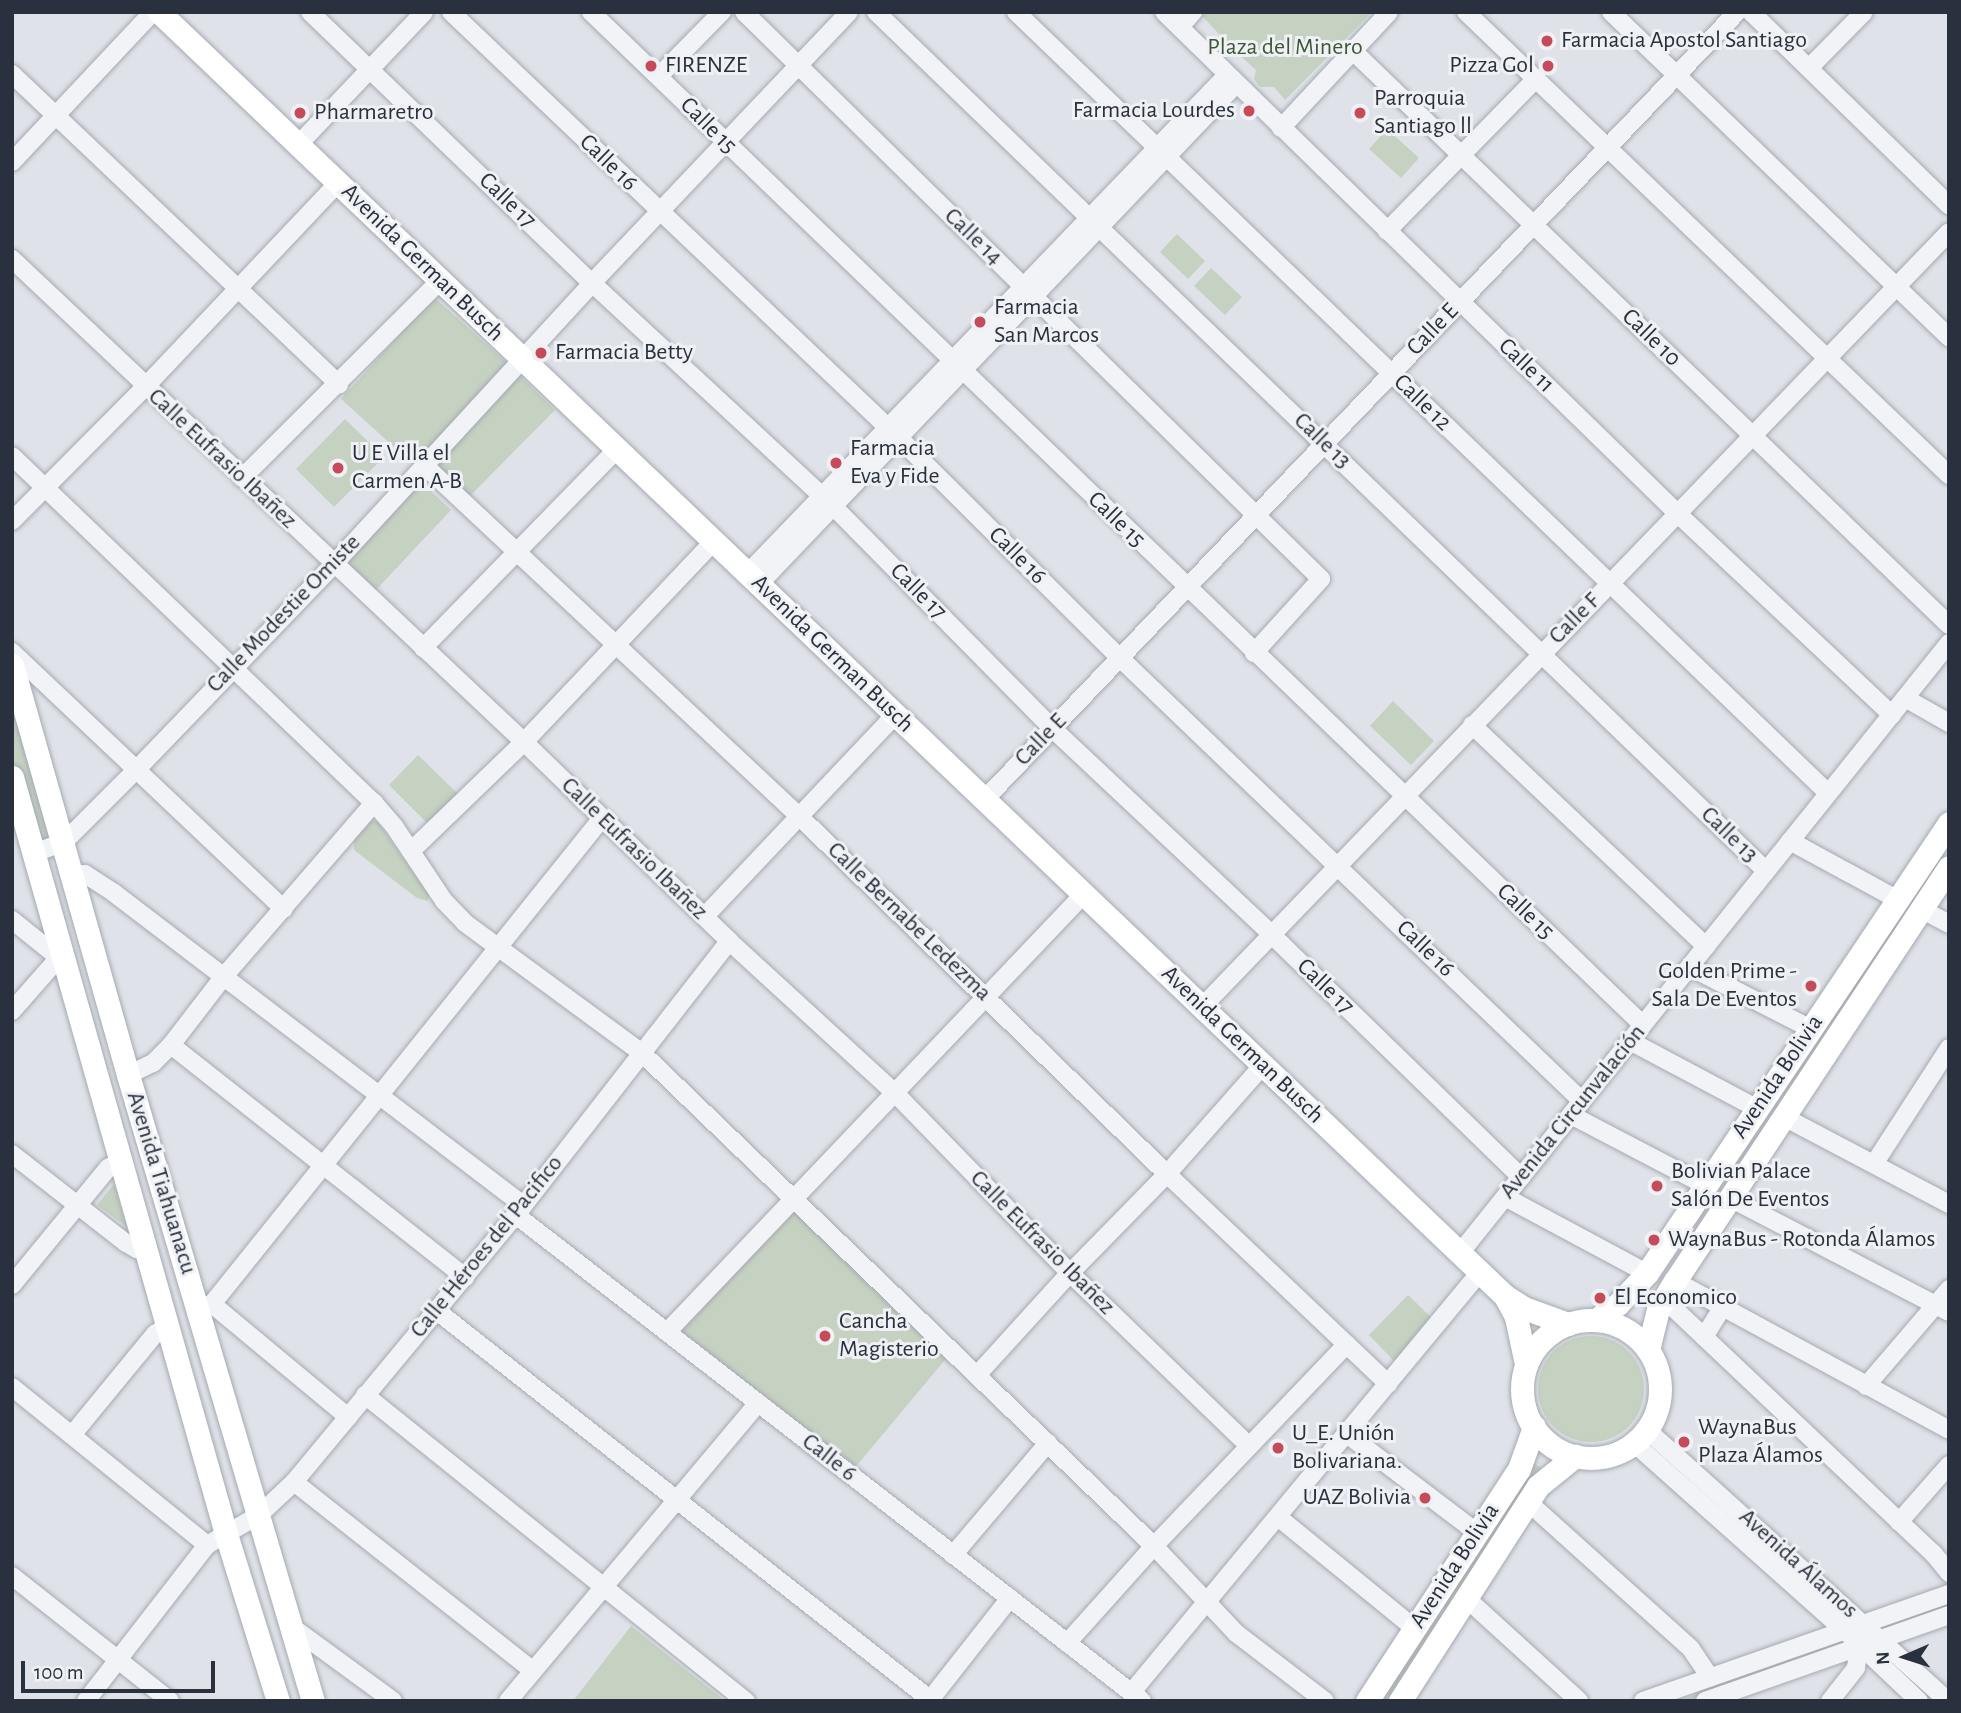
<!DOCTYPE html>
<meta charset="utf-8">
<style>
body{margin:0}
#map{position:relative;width:1961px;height:1713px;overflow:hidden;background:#dfe2e8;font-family:"Alegreya Sans",sans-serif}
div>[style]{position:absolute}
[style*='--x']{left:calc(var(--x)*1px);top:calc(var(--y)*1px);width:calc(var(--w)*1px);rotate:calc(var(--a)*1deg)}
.green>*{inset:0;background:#c5d1c1}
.round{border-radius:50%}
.roads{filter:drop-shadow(0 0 2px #a5a9b2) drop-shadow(0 0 2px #a5a9b2)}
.minor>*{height:18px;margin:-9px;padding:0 9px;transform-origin:9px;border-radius:9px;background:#f2f3f6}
.major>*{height:23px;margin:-11.5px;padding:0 11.5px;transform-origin:11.5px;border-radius:11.5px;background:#fff}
.major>.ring{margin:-11.5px;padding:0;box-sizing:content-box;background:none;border:23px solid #fff;border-radius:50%}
.dots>*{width:19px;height:19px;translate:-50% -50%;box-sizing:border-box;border:4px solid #eff1f5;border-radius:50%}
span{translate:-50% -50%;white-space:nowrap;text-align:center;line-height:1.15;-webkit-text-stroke:6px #eff1f5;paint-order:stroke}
.poi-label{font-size:24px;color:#29303e}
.left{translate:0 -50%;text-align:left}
.right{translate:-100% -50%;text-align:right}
.park-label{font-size:24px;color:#3d5837}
.street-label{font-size:24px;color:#29303e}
.frame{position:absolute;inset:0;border:14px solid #29303e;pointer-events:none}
.north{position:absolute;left:1870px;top:1622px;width:70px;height:70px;-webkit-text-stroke:5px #eff1f5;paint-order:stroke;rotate:267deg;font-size:19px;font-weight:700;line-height:28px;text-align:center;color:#29303e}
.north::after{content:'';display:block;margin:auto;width:24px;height:32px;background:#29303e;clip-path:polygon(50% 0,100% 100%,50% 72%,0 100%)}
.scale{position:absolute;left:21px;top:1661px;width:194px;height:32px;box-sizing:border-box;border:4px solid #29303e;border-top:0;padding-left:9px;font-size:21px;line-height:24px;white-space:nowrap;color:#29303e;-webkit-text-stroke:5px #eff1f5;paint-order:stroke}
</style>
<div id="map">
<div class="green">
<div style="clip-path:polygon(1206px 12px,1372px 12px,1285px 100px,1274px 87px,1260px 87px,1254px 79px,1256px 70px,1233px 49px,1226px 52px,1221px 50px,1217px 42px,1219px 34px,1202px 16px)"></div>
<div style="clip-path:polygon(1387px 129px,1419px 158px,1401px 178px,1369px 149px)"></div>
<div style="clip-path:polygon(1177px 234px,1205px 261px,1188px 279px,1160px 252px)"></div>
<div style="clip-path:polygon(1211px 268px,1242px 297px,1225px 315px,1194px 286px)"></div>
<div style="clip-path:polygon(434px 297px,507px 363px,414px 465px,341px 399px)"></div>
<div style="clip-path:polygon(520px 376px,555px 410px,469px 497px,435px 465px)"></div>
<div style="clip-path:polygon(345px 419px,384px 457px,334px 507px,296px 469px)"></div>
<div style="clip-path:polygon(418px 479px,451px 510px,374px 592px,341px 561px)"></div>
<div style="clip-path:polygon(12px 701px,52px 839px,38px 844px,12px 756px)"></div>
<div style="clip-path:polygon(1393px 701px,1434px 741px,1411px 765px,1370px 726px)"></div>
<div style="clip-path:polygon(418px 755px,459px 795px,429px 825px,389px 785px)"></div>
<div style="clip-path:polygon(367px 821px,377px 821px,429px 895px,428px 901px,417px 898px,354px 850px,354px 839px)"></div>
<div style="clip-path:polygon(114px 1184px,127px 1227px,97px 1205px)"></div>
<div style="clip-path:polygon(799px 1209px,949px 1355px,853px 1470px,683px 1334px,682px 1327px,791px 1211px)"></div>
<div style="clip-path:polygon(1408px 1295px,1435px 1321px,1395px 1362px,1369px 1335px)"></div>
<div class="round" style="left:1538px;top:1336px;width:106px;height:106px"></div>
<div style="clip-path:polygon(1534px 1463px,1541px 1468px,1446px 1610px,1440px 1605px)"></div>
<div style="clip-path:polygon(1436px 1612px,1442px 1616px,1386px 1701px,1376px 1701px)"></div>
<div style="clip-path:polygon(631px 1626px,725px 1701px,573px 1701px)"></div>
<div style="clip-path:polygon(1836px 1644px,1839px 1646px,1698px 1701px,1678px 1701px)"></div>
</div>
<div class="roads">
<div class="minor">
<div style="--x:310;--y:12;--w:391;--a:43.9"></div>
<div style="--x:592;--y:283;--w:328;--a:42.8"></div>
<div style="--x:833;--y:506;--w:312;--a:45.4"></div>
<div style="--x:1052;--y:728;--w:301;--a:43.2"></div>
<div style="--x:1271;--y:934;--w:349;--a:44.2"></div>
<div style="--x:451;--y:12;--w:618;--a:43.56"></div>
<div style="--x:899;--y:438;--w:312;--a:44.9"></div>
<div style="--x:1120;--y:658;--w:640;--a:43.8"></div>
<div style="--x:591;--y:12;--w:1460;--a:43.92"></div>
<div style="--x:744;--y:12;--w:809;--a:44.5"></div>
<div style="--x:1321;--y:579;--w:100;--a:132.2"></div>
<div style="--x:876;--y:12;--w:1237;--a:43.98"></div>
<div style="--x:1016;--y:12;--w:1127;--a:43.89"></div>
<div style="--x:1164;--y:12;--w:717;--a:44.32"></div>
<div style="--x:1677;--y:513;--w:295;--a:43.2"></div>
<div style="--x:1466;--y:12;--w:669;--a:43.79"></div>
<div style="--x:1611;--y:12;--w:469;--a:43.9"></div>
<div style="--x:1751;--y:12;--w:277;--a:44.3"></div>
<div style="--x:1180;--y:27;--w:20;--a:-49"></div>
<div style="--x:1353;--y:51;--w:827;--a:43.92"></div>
<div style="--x:1809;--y:68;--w:78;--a:-45.5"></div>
<div style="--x:12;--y:74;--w:451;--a:43.5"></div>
<div style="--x:659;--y:76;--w:90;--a:-45.5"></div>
<div style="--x:1281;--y:128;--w:158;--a:-47"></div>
<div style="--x:298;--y:145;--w:183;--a:-46.5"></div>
<div style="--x:12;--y:162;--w:206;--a:-46.8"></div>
<div style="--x:1387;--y:231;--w:211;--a:-45.6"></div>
<div style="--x:12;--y:259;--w:704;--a:43.33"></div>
<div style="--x:524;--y:742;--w:286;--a:44.1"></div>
<div style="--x:729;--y:941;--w:224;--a:42.5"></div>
<div style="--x:894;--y:1092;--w:252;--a:45.8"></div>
<div style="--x:1070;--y:1273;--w:249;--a:44"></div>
<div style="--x:12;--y:456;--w:501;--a:43.79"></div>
<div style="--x:374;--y:803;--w:30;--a:49"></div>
<div style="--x:394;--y:826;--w:90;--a:56.3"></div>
<div style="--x:444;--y:901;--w:30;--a:46"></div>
<div style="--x:465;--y:923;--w:220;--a:36.3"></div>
<div style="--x:642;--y:1053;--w:711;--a:43.92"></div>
<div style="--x:1154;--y:1546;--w:120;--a:46.7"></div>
<div style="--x:1236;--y:1633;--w:112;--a:37.4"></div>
<div style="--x:424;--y:465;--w:515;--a:43.11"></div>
<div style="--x:800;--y:817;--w:512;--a:44.21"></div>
<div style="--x:1167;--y:1174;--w:305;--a:43.5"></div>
<div style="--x:242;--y:478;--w:279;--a:-44.9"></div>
<div style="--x:12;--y:521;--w:189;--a:-45.2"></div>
<div style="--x:145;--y:387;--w:281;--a:-46.6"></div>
<div style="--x:748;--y:573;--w:691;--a:-46.11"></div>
<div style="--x:759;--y:584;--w:691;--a:-46.35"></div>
<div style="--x:423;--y:648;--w:278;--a:-45.7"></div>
<div style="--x:12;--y:652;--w:374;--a:43.4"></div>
<div style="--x:1905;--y:698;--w:51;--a:29.6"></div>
<div style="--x:1472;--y:725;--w:322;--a:43.4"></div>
<div style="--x:985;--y:799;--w:1089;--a:-46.3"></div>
<div style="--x:1790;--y:841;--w:123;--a:28.6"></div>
<div style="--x:411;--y:851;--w:157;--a:-44"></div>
<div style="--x:524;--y:742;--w:277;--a:-46.6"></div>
<div style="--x:34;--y:853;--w:32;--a:-20"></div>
<div style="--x:64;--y:842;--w:105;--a:-45"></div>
<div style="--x:138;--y:768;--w:283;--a:-46.1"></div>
<div style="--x:334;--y:564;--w:381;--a:-47.4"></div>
<div style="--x:592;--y:283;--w:373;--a:-46.5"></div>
<div style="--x:73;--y:874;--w:12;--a:0"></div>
<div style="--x:85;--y:874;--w:35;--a:33"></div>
<div style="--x:114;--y:893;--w:514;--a:37.34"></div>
<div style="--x:1921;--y:909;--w:32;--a:28"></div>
<div style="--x:705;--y:916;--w:277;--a:-46.6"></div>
<div style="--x:12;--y:920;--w:59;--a:38.8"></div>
<div style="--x:1690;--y:967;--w:136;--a:27.1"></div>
<div style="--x:1202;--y:1007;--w:1076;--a:-46.05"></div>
<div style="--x:12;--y:1011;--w:76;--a:-48.7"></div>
<div style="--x:1630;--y:1041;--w:143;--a:28"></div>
<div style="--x:171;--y:1045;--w:375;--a:38.3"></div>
<div style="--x:128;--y:1075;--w:28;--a:-26"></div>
<div style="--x:153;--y:1063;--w:25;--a:-45"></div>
<div style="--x:171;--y:1045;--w:88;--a:-52.4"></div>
<div style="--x:225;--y:975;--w:228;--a:-49.1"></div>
<div style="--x:1571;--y:1115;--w:151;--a:27.6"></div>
<div style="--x:1784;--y:1117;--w:187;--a:27.8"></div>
<div style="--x:12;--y:1154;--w:145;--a:38"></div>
<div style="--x:126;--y:1243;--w:13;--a:29"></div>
<div style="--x:137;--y:1249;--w:9;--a:-6"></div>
<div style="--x:1874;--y:1164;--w:138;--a:-57.1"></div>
<div style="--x:1505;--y:1197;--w:161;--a:28.2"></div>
<div style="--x:1730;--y:1198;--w:247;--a:27.5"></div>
<div style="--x:516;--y:1215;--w:793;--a:37.82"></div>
<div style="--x:1460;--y:1253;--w:782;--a:-51.28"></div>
<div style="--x:1675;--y:1281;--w:312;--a:28.5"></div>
<div style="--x:12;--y:1285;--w:151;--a:-50.6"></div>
<div style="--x:108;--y:1168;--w:15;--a:-28"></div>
<div style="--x:1665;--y:1300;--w:369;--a:43.4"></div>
<div style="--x:1933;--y:1553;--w:26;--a:51"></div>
<div style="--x:212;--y:1304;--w:623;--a:-51.25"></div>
<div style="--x:204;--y:1306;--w:8;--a:-14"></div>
<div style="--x:212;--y:1304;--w:177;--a:39.7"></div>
<div style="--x:437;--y:1311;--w:630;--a:38.23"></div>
<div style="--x:667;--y:1332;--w:605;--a:-46.41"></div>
<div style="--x:1704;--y:1337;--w:36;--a:-58"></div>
<div style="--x:978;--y:1374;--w:137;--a:-47.7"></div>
<div style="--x:1070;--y:1273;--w:139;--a:-45.6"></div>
<div style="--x:1167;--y:1174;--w:145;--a:-48.6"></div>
<div style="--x:1866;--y:1386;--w:128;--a:-49.4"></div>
<div style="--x:12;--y:1387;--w:251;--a:39"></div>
<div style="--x:365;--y:1395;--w:489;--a:38.8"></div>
<div style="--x:1647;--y:1430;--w:405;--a:42"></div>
<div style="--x:1347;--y:1434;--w:162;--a:37.2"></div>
<div style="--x:72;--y:1435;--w:131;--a:-50.6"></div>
<div style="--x:155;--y:1334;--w:15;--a:-32"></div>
<div style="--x:1634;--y:1443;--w:281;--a:41.7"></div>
<div style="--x:1844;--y:1630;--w:103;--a:43.4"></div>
<div style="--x:294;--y:1482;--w:303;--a:38.3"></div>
<div style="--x:1528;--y:1502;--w:219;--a:42"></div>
<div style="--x:1691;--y:1649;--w:34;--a:56"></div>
<div style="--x:1278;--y:1517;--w:176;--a:39.2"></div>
<div style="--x:1899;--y:1522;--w:76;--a:-48.7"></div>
<div style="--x:953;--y:1555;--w:147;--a:-49.7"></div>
<div style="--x:12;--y:1576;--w:201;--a:38.3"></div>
<div style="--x:1466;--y:1598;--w:153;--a:42.3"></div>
<div style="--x:292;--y:1627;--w:125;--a:36.2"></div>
<div style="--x:1067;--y:1643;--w:130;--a:-48.1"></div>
<div style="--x:1154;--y:1546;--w:279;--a:-46.3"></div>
<div style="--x:1131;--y:1693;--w:547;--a:-50.34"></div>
<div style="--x:86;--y:1701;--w:197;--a:-52.2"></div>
<div style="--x:207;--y:1545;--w:60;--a:-30"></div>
<div style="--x:259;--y:1515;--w:48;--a:-43.3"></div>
<div style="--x:294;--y:1482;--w:347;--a:-50.3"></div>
<div style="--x:516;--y:1215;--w:347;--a:-52.1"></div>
<div style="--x:508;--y:1701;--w:389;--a:-50"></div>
<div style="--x:929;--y:1701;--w:131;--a:-51.8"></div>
<div style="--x:1643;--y:1701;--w:324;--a:-19.3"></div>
<div style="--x:1705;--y:1701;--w:259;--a:-19.4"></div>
<div style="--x:1830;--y:1701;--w:42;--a:-51.8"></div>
<div style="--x:1856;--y:1668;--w:23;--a:-83"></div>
</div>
<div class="major">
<div style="--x:159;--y:12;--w:1860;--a:43.65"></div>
<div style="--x:1505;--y:1296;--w:22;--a:32"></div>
<div style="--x:1524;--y:1308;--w:47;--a:20"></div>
<div style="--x:12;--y:665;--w:426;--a:74.2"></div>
<div style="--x:128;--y:1075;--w:653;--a:73.54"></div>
<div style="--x:12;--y:777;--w:787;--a:74.21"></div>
<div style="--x:226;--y:1534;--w:175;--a:72.7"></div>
<div style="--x:1505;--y:1296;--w:24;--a:62"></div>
<div style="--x:1516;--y:1317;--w:48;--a:78"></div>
<div class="ring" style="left:1522px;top:1320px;width:115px;height:115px"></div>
<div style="--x:1596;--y:1320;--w:27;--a:-36"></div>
<div style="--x:1618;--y:1304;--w:42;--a:-46.9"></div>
<div style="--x:1647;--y:1273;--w:542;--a:-56.13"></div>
<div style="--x:1648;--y:1350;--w:42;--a:-76.3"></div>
<div style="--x:1658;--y:1309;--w:33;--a:-59"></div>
<div style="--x:1675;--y:1281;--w:496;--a:-56.5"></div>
<div style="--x:1367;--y:1701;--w:277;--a:-56.8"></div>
<div style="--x:1519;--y:1469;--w:45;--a:-70.3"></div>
<div style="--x:1400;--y:1701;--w:255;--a:-57.3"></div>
<div style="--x:1538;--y:1486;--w:48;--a:-39"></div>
</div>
</div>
<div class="dots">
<div style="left:1547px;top:41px;background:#c54b5b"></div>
<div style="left:651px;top:66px;background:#c54b5b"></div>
<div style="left:1548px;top:66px;background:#c54b5b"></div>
<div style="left:1249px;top:111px;background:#c54b5b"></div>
<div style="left:300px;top:113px;background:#c54b5b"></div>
<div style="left:1360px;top:113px;background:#c54b5b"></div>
<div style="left:980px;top:322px;background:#c54b5b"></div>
<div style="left:541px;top:353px;background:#c54b5b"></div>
<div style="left:836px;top:463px;background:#c54b5b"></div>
<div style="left:338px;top:468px;background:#c54b5b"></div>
<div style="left:1811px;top:986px;background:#c54b5b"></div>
<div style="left:1657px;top:1186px;background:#c54b5b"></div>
<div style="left:1654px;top:1240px;background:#c54b5b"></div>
<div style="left:1600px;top:1298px;background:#c54b5b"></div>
<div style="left:825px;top:1336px;background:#c54b5b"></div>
<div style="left:1684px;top:1442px;background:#c54b5b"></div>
<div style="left:1278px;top:1448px;background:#c54b5b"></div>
<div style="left:1425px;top:1498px;background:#c54b5b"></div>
</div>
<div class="poi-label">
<span class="left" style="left:1561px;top:41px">Farmacia Apostol Santiago</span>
<span class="left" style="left:665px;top:66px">FIRENZE</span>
<span class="right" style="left:1534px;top:66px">Pizza Gol</span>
<span class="left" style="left:1374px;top:113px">Parroquia<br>Santiago ll</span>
<span class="right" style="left:1235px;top:111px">Farmacia Lourdes</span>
<span class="left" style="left:314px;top:113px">Pharmaretro</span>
<span class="left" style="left:994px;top:322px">Farmacia<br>San Marcos</span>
<span class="left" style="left:555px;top:353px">Farmacia Betty</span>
<span class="left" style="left:850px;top:463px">Farmacia<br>Eva y Fide</span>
<span class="left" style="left:352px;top:468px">U E Villa el<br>Carmen A-B</span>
<span class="right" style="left:1797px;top:986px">Golden Prime -<br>Sala De Eventos</span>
<span class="left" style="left:1671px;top:1186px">Bolivian Palace<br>Salón De Eventos</span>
<span class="left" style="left:1668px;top:1240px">WaynaBus - Rotonda Álamos</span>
<span class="left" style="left:1614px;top:1298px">El Economico</span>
<span class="left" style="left:839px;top:1336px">Cancha<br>Magisterio</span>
<span class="left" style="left:1698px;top:1442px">WaynaBus<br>Plaza Álamos</span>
<span class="left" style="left:1292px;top:1448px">U_E. Unión<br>Bolivariana.</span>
<span class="right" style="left:1411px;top:1498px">UAZ Bolivia</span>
</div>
<div class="park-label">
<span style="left:1285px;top:48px">Plaza del Minero</span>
</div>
<div class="street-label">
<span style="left:708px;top:126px;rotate:45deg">Calle 15</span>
<span style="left:608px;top:163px;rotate:44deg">Calle 16</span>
<span style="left:507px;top:201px;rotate:44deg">Calle 17</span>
<span style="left:973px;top:237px;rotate:44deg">Calle 14</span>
<span style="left:422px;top:263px;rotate:44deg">Avenida German Busch</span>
<span style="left:1433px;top:330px;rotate:-46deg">Calle E</span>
<span style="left:1651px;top:338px;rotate:44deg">Calle 10</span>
<span style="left:1526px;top:366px;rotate:44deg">Calle 11</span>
<span style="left:1422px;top:403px;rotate:44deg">Calle 12</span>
<span style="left:1322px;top:441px;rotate:44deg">Calle 13</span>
<span style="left:222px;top:459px;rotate:43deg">Calle Eufrasio Ibañez</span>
<span style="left:1116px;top:520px;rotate:44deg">Calle 15</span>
<span style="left:1017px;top:556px;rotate:45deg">Calle 16</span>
<span style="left:918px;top:592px;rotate:45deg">Calle 17</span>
<span style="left:284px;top:614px;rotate:-46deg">Calle Modestie Omiste</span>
<span style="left:1575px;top:619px;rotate:-45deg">Calle F</span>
<span style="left:832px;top:654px;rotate:44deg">Avenida German Busch</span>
<span style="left:1041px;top:740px;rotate:-46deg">Calle E</span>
<span style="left:1729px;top:835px;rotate:44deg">Calle 13</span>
<span style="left:634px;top:849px;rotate:44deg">Calle Eufrasio Ibañez</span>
<span style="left:1525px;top:912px;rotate:44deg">Calle 15</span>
<span style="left:909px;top:922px;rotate:44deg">Calle Bernabe Ledezma</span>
<span style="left:1425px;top:949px;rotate:44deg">Calle 16</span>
<span style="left:1325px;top:987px;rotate:44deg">Calle 17</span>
<span style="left:1242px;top:1045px;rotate:44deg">Avenida German Busch</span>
<span style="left:1778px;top:1077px;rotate:-56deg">Avenida Bolivia</span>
<span style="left:1573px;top:1112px;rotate:-51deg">Avenida Circunvalación</span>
<span style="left:161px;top:1183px;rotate:73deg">Avenida Tiahuanacu</span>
<span style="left:1042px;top:1243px;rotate:45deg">Calle Eufrasio Ibañez</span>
<span style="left:487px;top:1247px;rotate:-51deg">Calle Héroes del Pacifico</span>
<span style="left:829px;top:1458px;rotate:38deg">Calle 6</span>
<span style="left:1798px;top:1564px;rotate:42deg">Avenida Álamos</span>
<span style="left:1455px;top:1566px;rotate:-57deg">Avenida Bolivia</span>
</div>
<div class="frame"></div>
<div class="north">N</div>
<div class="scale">100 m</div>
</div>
